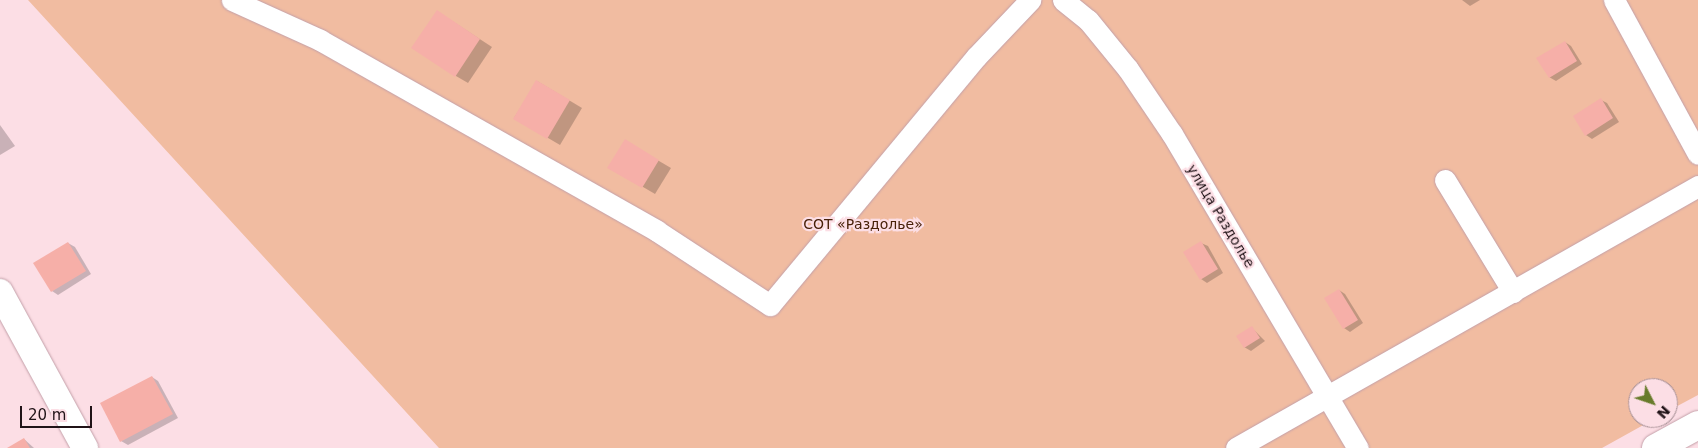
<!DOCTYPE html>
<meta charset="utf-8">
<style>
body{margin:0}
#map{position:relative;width:1698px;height:448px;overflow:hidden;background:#fcdee5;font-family:"DejaVu Sans",sans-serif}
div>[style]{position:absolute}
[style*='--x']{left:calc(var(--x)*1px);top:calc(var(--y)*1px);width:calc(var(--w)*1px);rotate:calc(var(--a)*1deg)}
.green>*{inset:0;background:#f1bca1}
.shadow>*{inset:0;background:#0003}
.building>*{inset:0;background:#f6afa8}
.roads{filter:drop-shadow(0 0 1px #c3a0a9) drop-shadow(0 0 1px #c3a0a9)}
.minor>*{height:21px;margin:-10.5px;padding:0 10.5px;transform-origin:10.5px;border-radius:10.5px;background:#fff}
.tertiary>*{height:26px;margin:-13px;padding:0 13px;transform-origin:13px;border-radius:13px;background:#fff}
.primary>*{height:28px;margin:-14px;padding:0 14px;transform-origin:14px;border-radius:14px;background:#fff}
span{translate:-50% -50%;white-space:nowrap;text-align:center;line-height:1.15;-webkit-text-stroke:4.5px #fcdee5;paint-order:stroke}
.street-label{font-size:14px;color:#201317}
.park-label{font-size:14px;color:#482109}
.north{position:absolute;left:1628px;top:378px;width:50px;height:50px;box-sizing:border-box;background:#fcdee5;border:1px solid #a48d93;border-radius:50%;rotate:131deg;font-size:14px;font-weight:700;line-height:20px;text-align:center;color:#201317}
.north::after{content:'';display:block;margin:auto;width:18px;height:22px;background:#687b2b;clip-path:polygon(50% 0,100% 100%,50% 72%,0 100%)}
.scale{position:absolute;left:20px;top:406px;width:72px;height:22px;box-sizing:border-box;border:2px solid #201317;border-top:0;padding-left:6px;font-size:15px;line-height:18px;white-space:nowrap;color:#201317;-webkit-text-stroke:4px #fcdee5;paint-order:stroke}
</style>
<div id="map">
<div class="green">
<div style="clip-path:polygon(28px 0,1698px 0,1698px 395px,1668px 411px,1668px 388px,1638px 388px,1638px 418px,1656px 418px,1602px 448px,439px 448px)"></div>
</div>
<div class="shadow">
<div style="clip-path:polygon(1462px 0,1480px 0,1470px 6px)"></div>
<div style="clip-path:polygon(449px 19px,492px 47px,468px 83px,456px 76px)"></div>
<div style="clip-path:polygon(1565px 42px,1571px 46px,1582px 64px,1556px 81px,1549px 77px)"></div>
<div style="clip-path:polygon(537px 81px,582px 108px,560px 145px,514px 118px)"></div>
<div style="clip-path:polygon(1601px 100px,1607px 103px,1619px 122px,1592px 139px,1586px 135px)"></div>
<div style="clip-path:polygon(0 125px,15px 146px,0 155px)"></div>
<div style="clip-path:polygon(625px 141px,671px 168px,655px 194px,609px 167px)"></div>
<div style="clip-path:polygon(68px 243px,75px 247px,91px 274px,58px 295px,52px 291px)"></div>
<div style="clip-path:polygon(1201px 243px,1208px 246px,1223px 273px,1207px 283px,1201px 279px)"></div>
<div style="clip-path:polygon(1339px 290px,1345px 294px,1363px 323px,1350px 332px,1344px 328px)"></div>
<div style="clip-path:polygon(1252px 328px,1265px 341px,1251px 351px,1244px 347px)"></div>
<div style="clip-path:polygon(152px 377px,158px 381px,178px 418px,128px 445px,121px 441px)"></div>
<div style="clip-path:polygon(24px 439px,34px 448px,9px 448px)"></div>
</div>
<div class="building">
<div style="clip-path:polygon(437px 10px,480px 39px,455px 77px,411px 48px)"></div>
<div style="clip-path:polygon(1565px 41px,1577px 61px,1549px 78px,1536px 58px)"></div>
<div style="clip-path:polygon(536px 80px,570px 100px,547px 139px,513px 119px)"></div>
<div style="clip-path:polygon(1601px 98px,1613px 118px,1585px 136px,1573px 116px)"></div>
<div style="clip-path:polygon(625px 139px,659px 160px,642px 188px,607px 168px)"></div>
<div style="clip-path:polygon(1201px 241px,1218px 269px,1200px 280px,1183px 252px)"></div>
<div style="clip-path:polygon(68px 242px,86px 271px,51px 292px,33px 263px)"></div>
<div style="clip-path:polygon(1339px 289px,1358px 320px,1343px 329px,1324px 298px)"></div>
<div style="clip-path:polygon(1252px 326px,1260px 338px,1244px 348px,1236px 336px)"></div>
<div style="clip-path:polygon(152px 376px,173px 414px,120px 442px,100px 403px)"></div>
<div style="clip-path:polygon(24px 438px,30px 448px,7px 448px)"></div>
</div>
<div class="roads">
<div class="minor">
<div style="--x:232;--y:0;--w:97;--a:24.4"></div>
<div style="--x:320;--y:40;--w:387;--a:29.5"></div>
<div style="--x:657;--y:231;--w:135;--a:33.2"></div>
<div style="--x:770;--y:305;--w:322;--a:-50.3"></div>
<div style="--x:976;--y:57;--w:79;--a:-46.5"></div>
<div style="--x:1063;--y:0;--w:32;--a:39"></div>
<div style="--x:1088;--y:20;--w:63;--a:50.8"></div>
<div style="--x:1128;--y:69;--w:78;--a:55.9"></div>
<div style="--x:1172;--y:134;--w:365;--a:59.4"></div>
<div style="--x:1614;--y:0;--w:175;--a:61.4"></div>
<div style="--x:1445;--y:180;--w:131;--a:58.7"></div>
<div style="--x:1236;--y:448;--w:531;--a:-29.56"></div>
</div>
<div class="tertiary">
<div style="--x:0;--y:292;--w:178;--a:61.4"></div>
</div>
<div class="primary">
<div style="--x:1656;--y:448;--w:48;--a:-28.7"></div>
</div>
</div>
<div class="street-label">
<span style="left:1221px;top:216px;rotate:59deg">улица Раздолье</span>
</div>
<div class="park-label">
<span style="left:863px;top:224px">СОТ «Раздолье»</span>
</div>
<div class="north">N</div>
<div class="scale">20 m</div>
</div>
